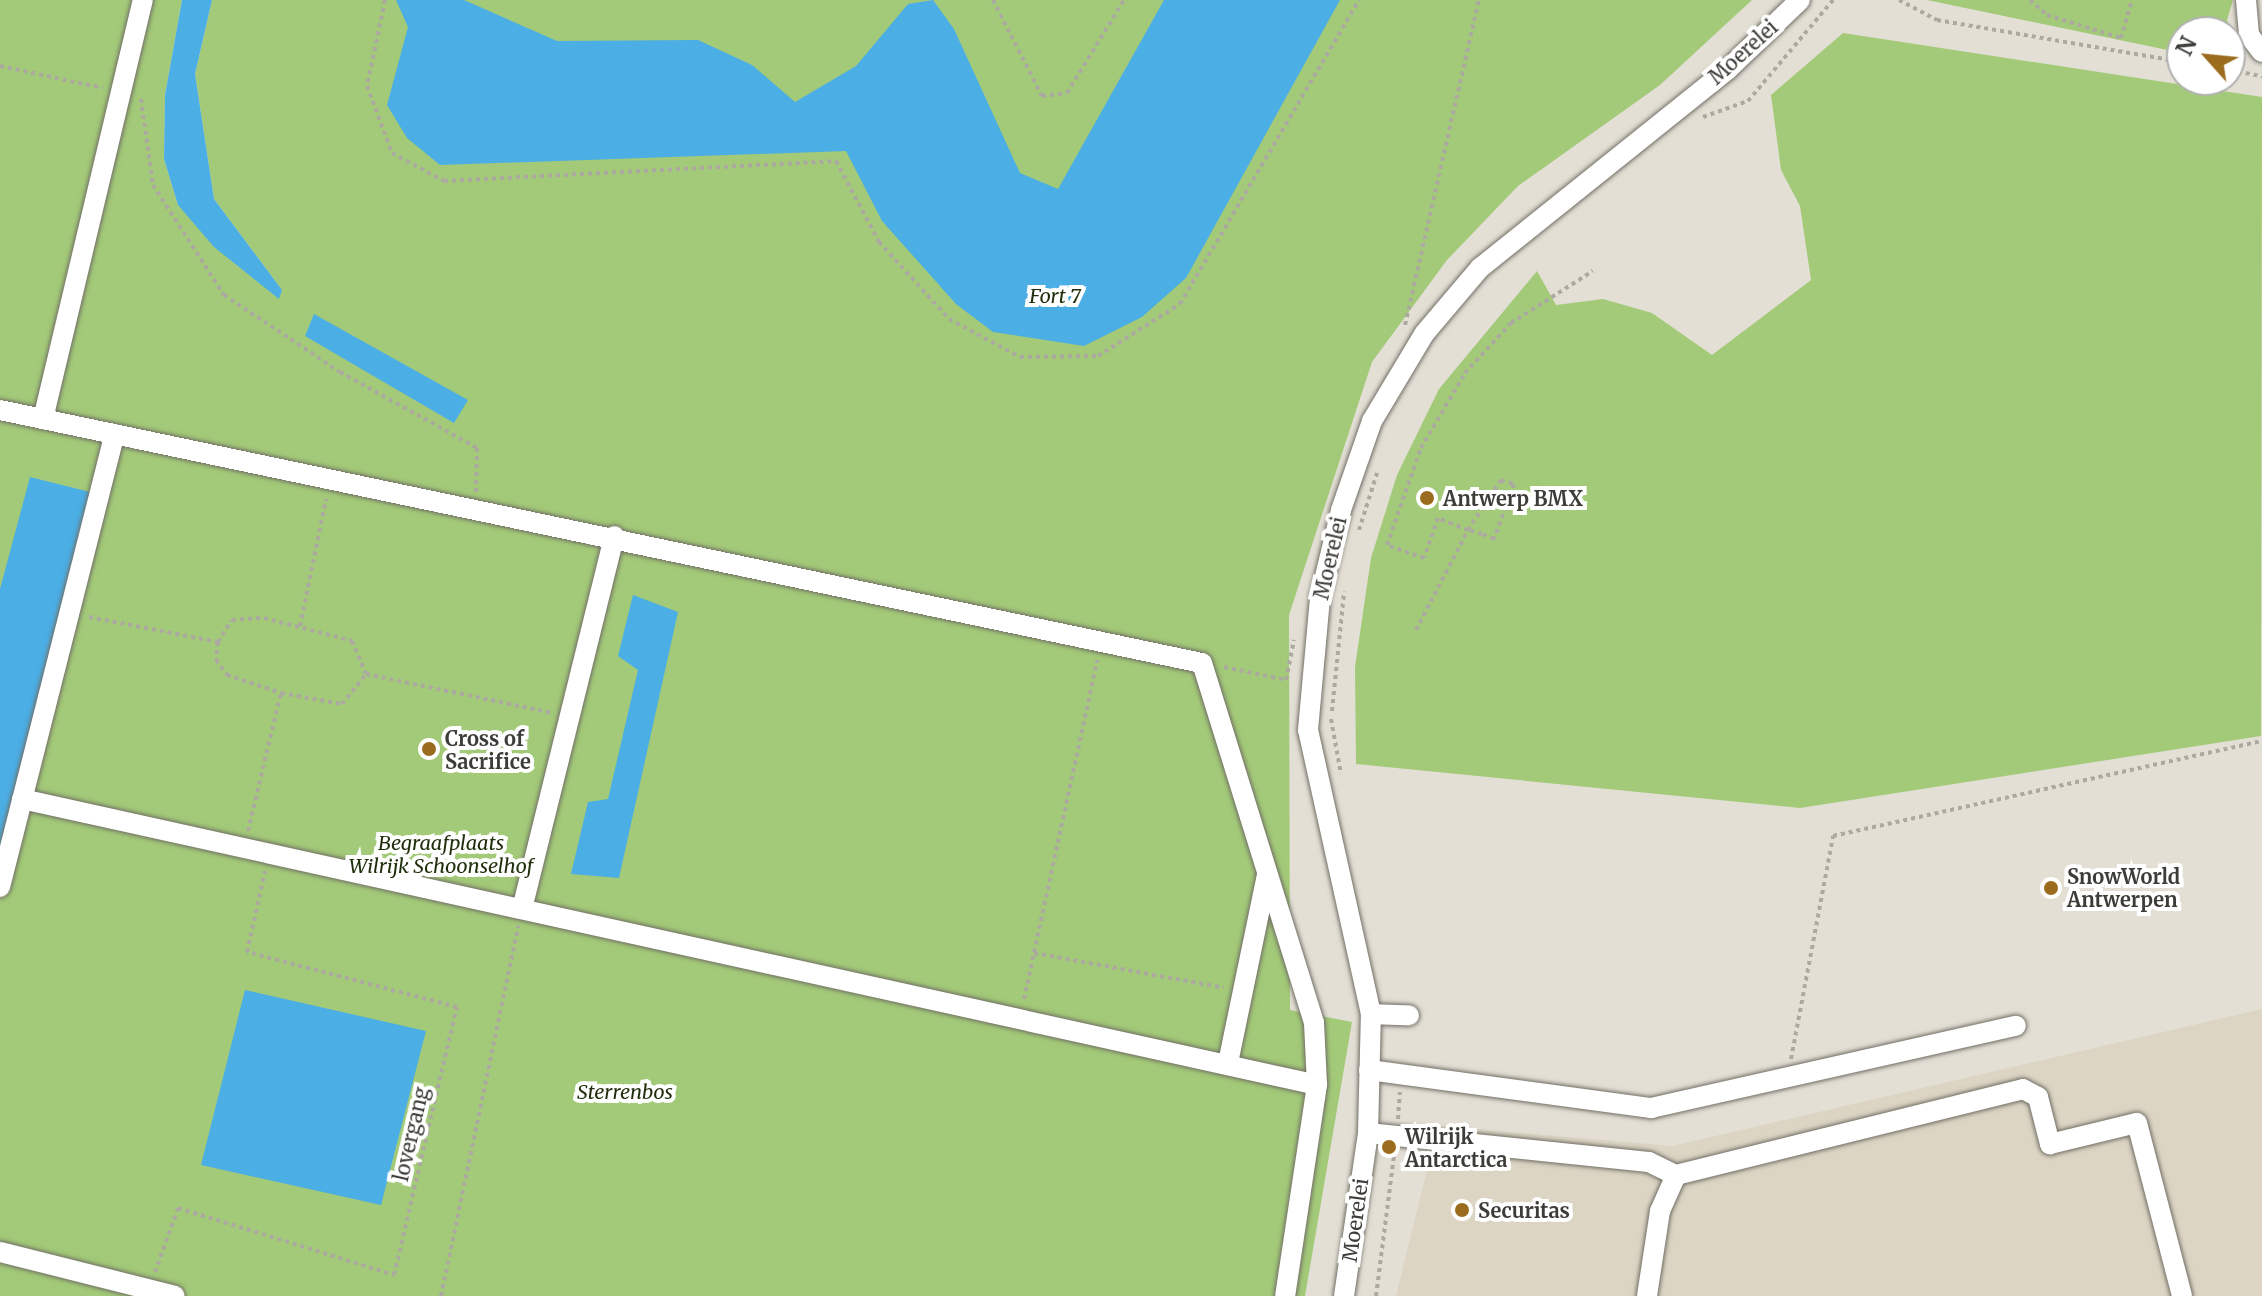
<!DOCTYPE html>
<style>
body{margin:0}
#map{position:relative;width:2262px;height:1296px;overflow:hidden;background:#e3dfd5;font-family:Merriweather,serif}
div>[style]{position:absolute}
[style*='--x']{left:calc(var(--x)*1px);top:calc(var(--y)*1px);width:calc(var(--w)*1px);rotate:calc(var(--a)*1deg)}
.built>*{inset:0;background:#dcd5c4}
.green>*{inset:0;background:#a3ca78}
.water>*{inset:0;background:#4baee5}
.path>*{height:4px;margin-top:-2px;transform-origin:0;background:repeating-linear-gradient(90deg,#aca9a1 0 4px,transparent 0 8px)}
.roads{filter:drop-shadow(0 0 2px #726f66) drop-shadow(0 0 2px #726f66)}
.minor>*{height:20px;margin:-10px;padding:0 10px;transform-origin:10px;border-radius:10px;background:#fff}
.dots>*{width:22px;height:22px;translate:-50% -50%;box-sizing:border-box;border:4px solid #fff;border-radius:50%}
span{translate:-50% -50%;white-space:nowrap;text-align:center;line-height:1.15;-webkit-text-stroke:8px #fff;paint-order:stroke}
.street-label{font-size:20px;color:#3d3c38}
.park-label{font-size:20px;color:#1f2f0b;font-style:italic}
.poi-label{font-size:20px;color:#3d3c38;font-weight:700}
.left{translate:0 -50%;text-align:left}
.north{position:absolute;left:2166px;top:16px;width:80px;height:80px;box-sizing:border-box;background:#fff;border:2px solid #b1b1af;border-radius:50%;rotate:297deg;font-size:22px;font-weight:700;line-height:32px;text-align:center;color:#3d3c38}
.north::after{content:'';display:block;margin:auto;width:28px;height:36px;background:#9b6c1d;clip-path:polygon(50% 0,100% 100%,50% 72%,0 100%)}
</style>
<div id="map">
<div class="built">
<div style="clip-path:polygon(2262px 1009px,2262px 1296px,1396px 1296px,1438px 1126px,1672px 1146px)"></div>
</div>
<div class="green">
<div style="clip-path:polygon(0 0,182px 0,165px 95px,164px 159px,178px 205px,282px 290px,214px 199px,195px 74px,212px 0,1752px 0,1660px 85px,1518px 186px,1447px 260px,1372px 362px,1289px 615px,1290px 1010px,1352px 1022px,1305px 1296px,0 1296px)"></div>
<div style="clip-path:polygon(1927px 0,2233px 0,2227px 20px,2245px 63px,2230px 61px,2230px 32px,2182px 32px,2182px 53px)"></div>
<div style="clip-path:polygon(1843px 33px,2262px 97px,2261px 736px,1800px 808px,1356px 764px,1355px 667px,1371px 558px,1397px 475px,1439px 389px,1537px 271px,1556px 305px,1603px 299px,1652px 313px,1712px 355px,1811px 280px,1800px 206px,1781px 170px,1771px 95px)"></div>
</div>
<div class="water">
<div style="clip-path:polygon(182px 0,212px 0,195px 74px,214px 199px,282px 290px,279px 299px,214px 247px,178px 205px,164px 159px,165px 95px)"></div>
<div style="clip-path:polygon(396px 0,464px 0,557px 41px,698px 40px,752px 65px,795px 102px,856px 66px,908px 4px,933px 0,954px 29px,1020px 173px,1058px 189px,1164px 0,1340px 0,1186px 278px,1142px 317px,1084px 346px,993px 332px,956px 304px,882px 221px,846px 151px,440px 165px,407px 138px,387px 105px,408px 27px)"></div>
<div style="clip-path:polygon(314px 314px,468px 400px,454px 423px,305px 336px)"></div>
<div style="clip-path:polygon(30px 477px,102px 495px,0 880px,0 589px)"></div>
<div style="clip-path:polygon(633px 595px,678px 612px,619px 878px,571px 874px,588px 802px,608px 799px,638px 670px,618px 656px)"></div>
<div style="clip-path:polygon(245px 990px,426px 1031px,381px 1205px,201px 1165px)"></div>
</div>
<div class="path">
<div style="--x:385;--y:0;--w:88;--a:101.8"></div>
<div style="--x:367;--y:86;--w:72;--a:69.5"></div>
<div style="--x:392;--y:153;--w:59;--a:28.3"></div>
<div style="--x:444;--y:181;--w:393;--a:-2.9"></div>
<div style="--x:836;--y:161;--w:92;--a:62"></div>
<div style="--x:879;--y:242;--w:104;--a:47.7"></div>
<div style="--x:949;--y:319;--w:81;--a:28.2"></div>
<div style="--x:1020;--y:357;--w:78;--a:-0.7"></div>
<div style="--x:1098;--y:356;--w:97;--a:-32.4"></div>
<div style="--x:1180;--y:304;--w:353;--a:-59.5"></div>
<div style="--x:993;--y:0;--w:108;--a:63"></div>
<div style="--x:1042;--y:96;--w:25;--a:-7"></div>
<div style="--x:1067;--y:93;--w:109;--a:-58.5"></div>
<div style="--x:1899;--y:0;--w:43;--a:27.8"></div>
<div style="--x:1937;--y:20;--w:249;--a:9.7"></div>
<div style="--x:2030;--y:0;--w:23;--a:41"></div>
<div style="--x:2047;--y:15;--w:77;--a:17.3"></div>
<div style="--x:2121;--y:38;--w:40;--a:-74"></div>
<div style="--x:0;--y:66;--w:105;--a:12.1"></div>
<div style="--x:2230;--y:70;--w:33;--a:11"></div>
<div style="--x:141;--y:99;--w:87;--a:82.1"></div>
<div style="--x:153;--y:185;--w:131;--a:57.2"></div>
<div style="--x:224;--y:295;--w:139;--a:33.6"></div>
<div style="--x:340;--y:372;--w:157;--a:29"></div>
<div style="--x:477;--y:448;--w:45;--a:91.3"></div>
<div style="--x:1703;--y:117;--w:48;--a:-19.6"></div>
<div style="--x:1748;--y:101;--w:132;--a:-49.9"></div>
<div style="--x:1405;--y:325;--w:333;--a:-77.2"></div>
<div style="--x:1359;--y:530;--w:60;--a:-72.5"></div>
<div style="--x:89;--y:617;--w:131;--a:11"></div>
<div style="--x:218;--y:642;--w:26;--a:-58"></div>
<div style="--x:232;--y:620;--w:32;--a:-4"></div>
<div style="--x:264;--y:618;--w:91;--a:14.6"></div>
<div style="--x:352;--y:641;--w:36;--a:67"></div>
<div style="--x:366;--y:674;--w:190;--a:11.8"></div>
<div style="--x:300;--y:626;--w:130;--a:-78.4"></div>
<div style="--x:1416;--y:630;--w:113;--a:-62.5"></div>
<div style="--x:1468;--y:530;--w:60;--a:-56.6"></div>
<div style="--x:1501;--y:480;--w:14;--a:17"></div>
<div style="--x:1514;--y:484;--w:59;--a:110"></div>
<div style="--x:1494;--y:539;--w:13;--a:-157"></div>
<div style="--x:1482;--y:534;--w:15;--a:-164"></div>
<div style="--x:1468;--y:530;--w:17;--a:-159"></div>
<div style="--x:1452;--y:524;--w:15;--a:-157"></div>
<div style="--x:1438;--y:518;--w:42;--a:109.3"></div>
<div style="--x:1424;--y:558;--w:39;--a:-161"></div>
<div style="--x:1387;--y:545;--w:103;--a:-70.7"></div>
<div style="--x:1421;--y:448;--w:87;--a:-59.6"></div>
<div style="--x:1465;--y:373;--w:68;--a:-47.4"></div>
<div style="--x:1511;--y:323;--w:97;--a:-32.4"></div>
<div style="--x:218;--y:642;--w:18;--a:96"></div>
<div style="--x:216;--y:660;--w:19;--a:54"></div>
<div style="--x:227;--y:675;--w:57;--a:18.4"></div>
<div style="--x:281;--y:693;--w:62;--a:10.2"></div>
<div style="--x:342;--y:704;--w:38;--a:-51"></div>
<div style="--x:1224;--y:667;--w:63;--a:11.8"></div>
<div style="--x:1286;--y:680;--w:41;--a:-78.7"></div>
<div style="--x:1332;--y:711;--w:120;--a:-84.2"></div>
<div style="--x:1331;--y:719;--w:56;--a:79.7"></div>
<div style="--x:248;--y:831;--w:142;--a:-76.6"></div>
<div style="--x:1034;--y:953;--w:193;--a:10.4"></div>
<div style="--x:1024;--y:999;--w:347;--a:-77.8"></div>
<div style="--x:1791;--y:1059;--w:227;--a:-79.3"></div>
<div style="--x:1833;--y:836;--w:439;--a:-12.5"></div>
<div style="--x:1398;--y:1119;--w:27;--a:-86"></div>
<div style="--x:155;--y:1272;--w:68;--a:-70.2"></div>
<div style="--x:178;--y:1208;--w:226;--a:17.2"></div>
<div style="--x:394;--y:1275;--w:275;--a:-76.8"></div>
<div style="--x:457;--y:1007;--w:217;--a:-165.3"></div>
<div style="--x:247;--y:952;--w:83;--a:-77.5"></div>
<div style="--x:441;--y:1296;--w:378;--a:-78.2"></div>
<div style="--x:1376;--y:1296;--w:141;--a:-82.7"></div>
</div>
<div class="roads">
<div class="minor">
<div style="--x:2246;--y:0;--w:35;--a:85"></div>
<div style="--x:2249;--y:35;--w:21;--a:53"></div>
<div style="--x:0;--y:410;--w:1228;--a:11.89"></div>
<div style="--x:1202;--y:663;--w:377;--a:72.7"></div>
<div style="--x:1314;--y:1023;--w:62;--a:87.2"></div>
<div style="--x:1317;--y:1085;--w:213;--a:98.6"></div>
<div style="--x:43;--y:419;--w:431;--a:-76.6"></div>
<div style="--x:22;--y:799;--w:1326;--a:12.45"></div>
<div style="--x:0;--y:887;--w:467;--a:-75.8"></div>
<div style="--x:523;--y:905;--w:380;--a:-76.1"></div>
<div style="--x:1371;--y:1014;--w:38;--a:2"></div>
<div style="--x:1228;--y:1063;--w:192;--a:-78.3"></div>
<div style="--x:1369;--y:1070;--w:285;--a:7.7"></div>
<div style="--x:1651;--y:1108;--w:374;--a:-12.7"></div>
<div style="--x:1368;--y:1133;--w:282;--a:5.9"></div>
<div style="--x:1649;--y:1162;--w:30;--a:26"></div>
<div style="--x:1676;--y:1175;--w:357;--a:-13.9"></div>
<div style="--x:2023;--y:1089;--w:17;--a:28"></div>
<div style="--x:2038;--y:1097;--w:49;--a:75.7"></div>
<div style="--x:2050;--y:1144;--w:89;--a:-13.6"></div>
<div style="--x:2137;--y:1123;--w:179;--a:75.4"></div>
<div style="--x:0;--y:1252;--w:180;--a:14.1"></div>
<div style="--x:1344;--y:1296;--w:165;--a:-81.6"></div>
<div style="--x:1368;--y:1133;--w:119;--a:-88.6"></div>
<div style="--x:1371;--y:1014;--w:291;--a:-102.5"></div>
<div style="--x:1308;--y:730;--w:134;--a:-84.8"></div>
<div style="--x:1320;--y:597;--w:89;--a:-76.4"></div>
<div style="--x:1341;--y:510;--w:94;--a:-70.8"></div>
<div style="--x:1372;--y:421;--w:101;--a:-59.1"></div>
<div style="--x:1424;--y:334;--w:87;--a:-49.7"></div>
<div style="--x:1480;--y:268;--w:317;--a:-38.7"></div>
<div style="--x:1727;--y:70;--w:101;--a:-43.8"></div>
<div style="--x:1647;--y:1296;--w:86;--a:-81.3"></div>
<div style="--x:1660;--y:1211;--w:39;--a:-66"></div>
</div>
</div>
<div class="dots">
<div style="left:1427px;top:498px;background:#9b6c1d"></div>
<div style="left:429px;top:749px;background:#9b6c1d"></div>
<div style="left:2051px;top:888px;background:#9b6c1d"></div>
<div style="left:1389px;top:1147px;background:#9b6c1d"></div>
<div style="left:1462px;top:1210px;background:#9b6c1d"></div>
</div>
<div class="street-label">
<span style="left:1743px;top:52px;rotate:-42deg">Moerelei</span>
<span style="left:1330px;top:558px;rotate:-77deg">Moerelei</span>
<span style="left:411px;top:1134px;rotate:-77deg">lovergang</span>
<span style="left:1355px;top:1220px;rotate:-82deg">Moerelei</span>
</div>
<div class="park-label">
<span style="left:1055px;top:295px">Fort 7</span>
<span style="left:441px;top:854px">Begraafplaats<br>Wilrijk Schoonselhof</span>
<span style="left:625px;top:1091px">Sterrenbos</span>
</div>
<div class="poi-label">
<span class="left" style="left:1443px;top:498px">Antwerp BMX</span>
<span class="left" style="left:445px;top:750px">Cross of<br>Sacrifice</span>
<span class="left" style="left:2067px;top:888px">SnowWorld<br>Antwerpen</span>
<span class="left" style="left:1405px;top:1148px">Wilrijk<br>Antarctica</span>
<span class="left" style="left:1478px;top:1210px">Securitas</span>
</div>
<div class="north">N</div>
</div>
